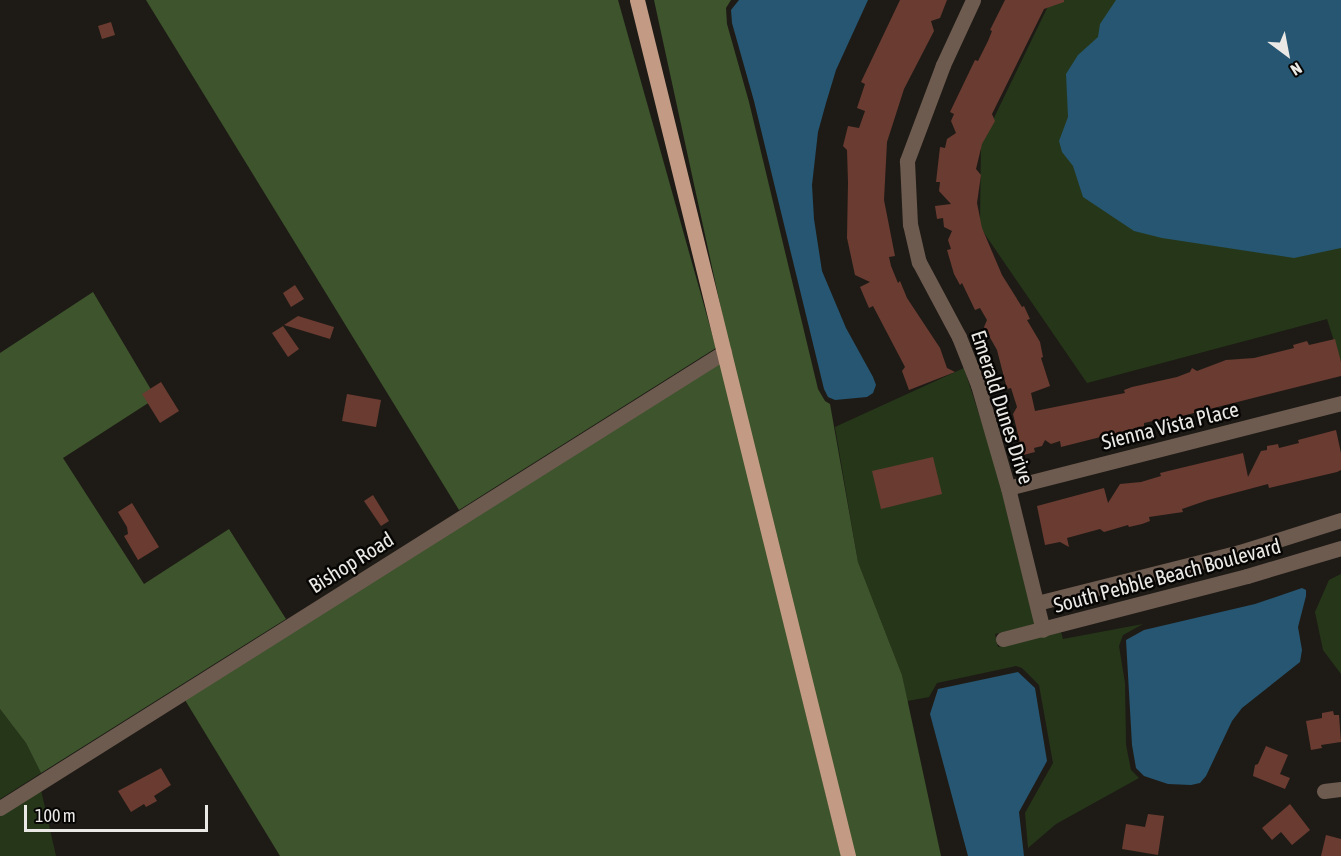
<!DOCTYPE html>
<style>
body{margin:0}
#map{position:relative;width:1341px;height:856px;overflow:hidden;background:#1e1b16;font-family:"Asap Condensed",sans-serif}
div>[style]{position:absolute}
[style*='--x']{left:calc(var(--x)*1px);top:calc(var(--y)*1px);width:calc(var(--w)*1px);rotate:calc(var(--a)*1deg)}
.green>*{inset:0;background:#263719}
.forest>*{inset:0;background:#3d542c}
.water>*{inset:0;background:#265671}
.building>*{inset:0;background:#6a3b31}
.minor>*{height:15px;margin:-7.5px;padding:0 7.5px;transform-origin:7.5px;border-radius:7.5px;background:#6e5b50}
.tertiary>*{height:15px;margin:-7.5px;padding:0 7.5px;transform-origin:7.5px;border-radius:7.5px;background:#6e5b50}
.primary>*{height:15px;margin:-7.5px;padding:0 7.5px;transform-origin:7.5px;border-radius:7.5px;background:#c39b84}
span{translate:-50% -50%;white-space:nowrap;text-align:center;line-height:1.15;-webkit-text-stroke:5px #070605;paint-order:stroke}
.street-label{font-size:21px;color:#ebe9e5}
.north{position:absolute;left:1257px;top:24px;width:60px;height:60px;-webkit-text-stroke:4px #070605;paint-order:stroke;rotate:148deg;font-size:16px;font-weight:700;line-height:24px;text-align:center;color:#ebe9e5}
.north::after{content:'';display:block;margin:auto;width:21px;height:27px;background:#ebe9e5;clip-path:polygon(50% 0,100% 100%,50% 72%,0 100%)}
.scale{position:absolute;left:24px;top:805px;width:184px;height:27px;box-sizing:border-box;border:3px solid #ebe9e5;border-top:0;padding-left:8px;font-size:18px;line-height:21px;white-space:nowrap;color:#ebe9e5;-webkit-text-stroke:4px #070605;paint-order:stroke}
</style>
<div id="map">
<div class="green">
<div style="clip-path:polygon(1051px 0,1341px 0,1341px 363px,1327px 319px,1087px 383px,980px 227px,981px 145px)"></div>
<div style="clip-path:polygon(964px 368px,996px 467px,1035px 625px,995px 634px,998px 647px,1061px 632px,1063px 639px,1143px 624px,1123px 635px,1119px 646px,1125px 683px,1126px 745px,1131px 770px,1139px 778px,1056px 824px,1028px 848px,1025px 813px,1053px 763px,1039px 685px,1022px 668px,1016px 666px,937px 683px,929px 697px,907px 701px,902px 675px,858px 562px,835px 427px)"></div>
<div style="clip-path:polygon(1341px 574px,1341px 674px,1323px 650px,1315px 612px,1329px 580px)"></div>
<div style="clip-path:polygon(0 709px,26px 743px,41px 773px,0 799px)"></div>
<div style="clip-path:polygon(41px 790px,56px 856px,0 856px,0 816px)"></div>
</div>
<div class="forest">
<div style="clip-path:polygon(146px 0,618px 0,716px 348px,459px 510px)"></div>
<div style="clip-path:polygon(654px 0,731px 0,726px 8px,727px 24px,749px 102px,818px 389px,825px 401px,830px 404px,858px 562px,902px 675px,941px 856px,855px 856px,730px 350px)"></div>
<div style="clip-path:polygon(93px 292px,156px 398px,63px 458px,144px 584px,229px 529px,286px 619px,41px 773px,26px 743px,0 709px,0 353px)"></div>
<div style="clip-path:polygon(720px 363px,841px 856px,280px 856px,185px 700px)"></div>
</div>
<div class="water">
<div style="clip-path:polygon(739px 0,868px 0,836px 70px,826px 103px,818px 132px,812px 185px,814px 219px,822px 271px,846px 328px,873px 377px,876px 385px,873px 393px,867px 397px,835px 400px,828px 397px,824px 389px,754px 101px,732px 23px,731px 10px)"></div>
<div style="clip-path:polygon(1116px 0,1341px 0,1341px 248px,1294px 258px,1162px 238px,1134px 231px,1083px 197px,1073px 166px,1062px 152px,1059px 141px,1068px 117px,1066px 74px,1078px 55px,1098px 37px,1100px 24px)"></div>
<div style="clip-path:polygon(1302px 588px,1306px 590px,1306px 596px,1298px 627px,1302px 650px,1300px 662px,1242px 708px,1232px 721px,1206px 776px,1200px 783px,1191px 785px,1168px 784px,1144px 776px,1136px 768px,1132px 745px,1126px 640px,1144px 630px,1255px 604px)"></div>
<div style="clip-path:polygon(1018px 672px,1035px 688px,1047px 761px,1019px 812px,1024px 856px,968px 856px,930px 714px,938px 689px)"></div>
</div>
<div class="building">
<div style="clip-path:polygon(900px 0,947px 0,940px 18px,931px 21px,934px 31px,904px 89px,887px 142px,884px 200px,895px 256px,889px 257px,891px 266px,898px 283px,900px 281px,907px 298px,940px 348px,947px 368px,955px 372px,909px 390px,902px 371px,905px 367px,873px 306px,869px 308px,860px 287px,870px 282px,855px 275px,847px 238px,848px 182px,847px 150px,843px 146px,848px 126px,859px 128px,865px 111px,857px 108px,865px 84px,861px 82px)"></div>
<div style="clip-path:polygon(1005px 0,1064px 0,1064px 2px,1044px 9px,992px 114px,995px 121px,982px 144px,976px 169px,981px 175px,977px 203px,982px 228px,1002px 275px,1022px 307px,1024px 306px,1030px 319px,1027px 320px,1040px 342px,1043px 357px,1041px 358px,1050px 386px,1031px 393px,1035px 411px,1125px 393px,1124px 390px,1132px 387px,1177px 377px,1190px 372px,1192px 368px,1197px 371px,1226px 360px,1254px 358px,1294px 348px,1293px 345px,1307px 341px,1309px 345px,1335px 339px,1341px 362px,1341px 376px,1170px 419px,1170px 417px,1153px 421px,1144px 423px,1144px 426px,1061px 447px,1060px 441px,1051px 444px,1045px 440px,1042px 446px,1034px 448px,1035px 452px,1023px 455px,1013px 414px,1017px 407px,1011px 388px,1007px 389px,997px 350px,984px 327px,987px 320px,980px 308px,975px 310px,962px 283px,960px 285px,954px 274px,947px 250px,951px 249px,948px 240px,952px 231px,944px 227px,943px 218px,937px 219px,935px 206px,951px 204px,939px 191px,940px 182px,936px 182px,940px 147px,945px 148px,947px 139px,956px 133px,951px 121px,954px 114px,950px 112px,975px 60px,978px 61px,988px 41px,992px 31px,990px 30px)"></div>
<div style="clip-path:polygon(111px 22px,115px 35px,102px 39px,98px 26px)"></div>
<div style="clip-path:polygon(295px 285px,304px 299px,291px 307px,283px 293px)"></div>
<div style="clip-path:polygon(298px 316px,334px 327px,330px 339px,284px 325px)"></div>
<div style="clip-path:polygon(283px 326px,299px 349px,288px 357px,272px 333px)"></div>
<div style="clip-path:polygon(161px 382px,179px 411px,160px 423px,142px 394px)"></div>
<div style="clip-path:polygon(347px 394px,381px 400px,376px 427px,342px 421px)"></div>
<div style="clip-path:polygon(1336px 430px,1341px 453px,1341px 470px,1337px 472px,1269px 488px,1268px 484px,1208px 500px,1182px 509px,1183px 512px,1149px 517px,1150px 521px,1142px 524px,1129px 527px,1128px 525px,1104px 532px,1100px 529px,1067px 538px,1069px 547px,1060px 542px,1045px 545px,1037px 506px,1104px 488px,1108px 503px,1120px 484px,1141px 482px,1161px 476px,1160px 473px,1243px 453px,1248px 477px,1261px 451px,1267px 450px,1267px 446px,1278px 444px,1279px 448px,1299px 443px,1298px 440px)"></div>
<div style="clip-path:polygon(933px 457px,942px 494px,881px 509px,872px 471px)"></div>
<div style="clip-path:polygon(373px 495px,389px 521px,381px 526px,364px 501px)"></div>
<div style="clip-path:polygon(132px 503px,159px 547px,138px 560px,124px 536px,128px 534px,127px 527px,118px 512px)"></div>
<div style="clip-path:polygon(1333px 711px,1334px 715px,1339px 715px,1341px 742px,1321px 745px,1322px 748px,1311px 750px,1306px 721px,1322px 718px,1322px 713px)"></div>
<div style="clip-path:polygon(1266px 746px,1288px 755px,1280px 774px,1290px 778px,1285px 789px,1253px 776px,1255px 765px,1258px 764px)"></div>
<div style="clip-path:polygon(161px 768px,171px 785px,154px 796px,157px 801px,146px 807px,144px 804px,131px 812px,118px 791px)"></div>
<div style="clip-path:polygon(1290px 804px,1310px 830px,1292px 845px,1281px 832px,1272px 840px,1262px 828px)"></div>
<div style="clip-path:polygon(1148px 814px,1164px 816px,1158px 855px,1122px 849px,1126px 824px,1145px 827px)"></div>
<div style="clip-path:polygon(1326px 835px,1341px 839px,1341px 856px,1321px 856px)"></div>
</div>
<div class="minor">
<div style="--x:973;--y:0;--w:72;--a:114.8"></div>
<div style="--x:943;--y:65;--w:103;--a:110.6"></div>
<div style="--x:907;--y:161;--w:63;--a:87.3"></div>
<div style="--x:910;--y:224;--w:39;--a:77"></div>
<div style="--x:919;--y:262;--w:85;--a:61.9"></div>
<div style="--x:959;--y:337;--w:52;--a:68.4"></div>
<div style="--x:978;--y:385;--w:107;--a:73.8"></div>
<div style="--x:1008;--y:488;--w:146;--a:76.2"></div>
<div style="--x:1008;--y:488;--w:344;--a:-14.3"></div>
<div style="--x:1324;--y:791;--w:17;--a:-7"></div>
<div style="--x:0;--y:808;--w:856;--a:-32.2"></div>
</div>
<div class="tertiary">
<div style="--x:1037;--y:603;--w:209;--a:-14.1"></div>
<div style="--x:1240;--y:552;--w:106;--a:-17.6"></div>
<div style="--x:1003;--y:639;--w:252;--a:-14.5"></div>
<div style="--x:1247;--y:576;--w:98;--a:-16.6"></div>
</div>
<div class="primary">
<div style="--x:637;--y:0;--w:882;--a:76.15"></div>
</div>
<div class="street-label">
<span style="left:1003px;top:407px;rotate:72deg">Emerald Dunes Drive</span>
<span style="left:1170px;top:425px;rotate:-14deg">Sienna Vista Place</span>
<span style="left:351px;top:562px;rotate:-32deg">Bishop Road</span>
<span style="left:1167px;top:575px;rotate:-15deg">South Pebble Beach Boulevard</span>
</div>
<div class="north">N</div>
<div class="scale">100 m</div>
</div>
